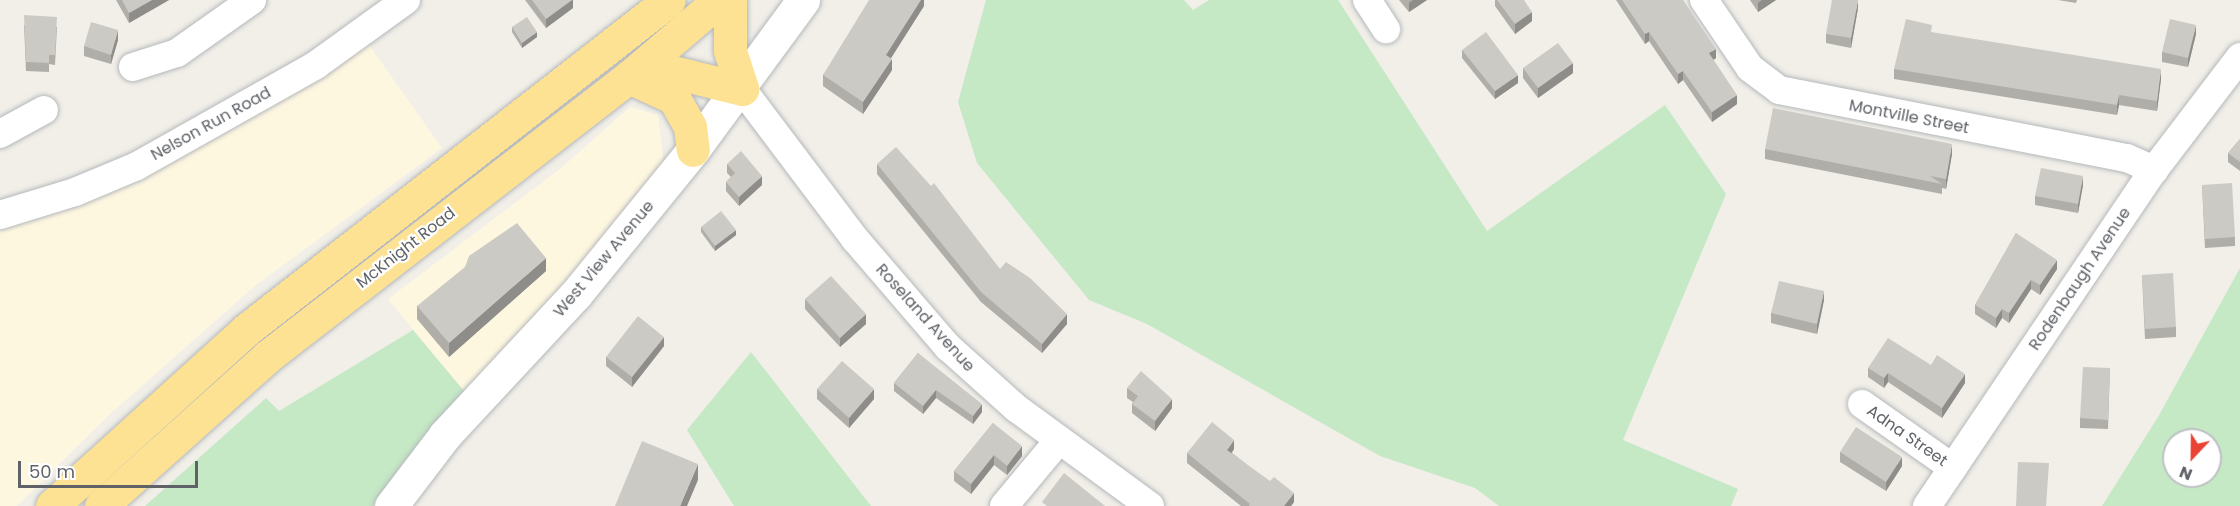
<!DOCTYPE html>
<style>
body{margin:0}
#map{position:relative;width:2240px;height:506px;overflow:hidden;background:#f1efe8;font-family:Poppins,sans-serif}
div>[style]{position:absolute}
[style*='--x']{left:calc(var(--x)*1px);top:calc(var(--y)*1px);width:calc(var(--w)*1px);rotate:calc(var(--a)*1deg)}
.commercial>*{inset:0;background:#fef7e0}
.green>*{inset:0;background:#c5e8c5}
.roads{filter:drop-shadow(0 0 2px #b5b8bc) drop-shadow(0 0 2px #b5b8bc)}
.street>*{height:28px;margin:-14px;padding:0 14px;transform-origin:14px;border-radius:14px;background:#fff}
.secondary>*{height:33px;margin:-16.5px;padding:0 16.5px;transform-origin:16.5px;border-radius:16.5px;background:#fff}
.highway>*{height:33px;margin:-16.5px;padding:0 16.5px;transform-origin:16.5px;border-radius:16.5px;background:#fde293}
.wall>*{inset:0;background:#afaea9}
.shaded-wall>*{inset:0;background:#8f8d8a}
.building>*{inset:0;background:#cccac5}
span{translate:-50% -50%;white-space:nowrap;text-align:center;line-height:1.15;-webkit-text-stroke:4.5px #fff;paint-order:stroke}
.street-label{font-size:16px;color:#5f6368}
.north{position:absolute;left:2162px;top:428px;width:60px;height:60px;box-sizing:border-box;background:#fff;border:2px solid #bfc1c3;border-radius:50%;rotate:202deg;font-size:16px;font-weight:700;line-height:24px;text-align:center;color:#5f6368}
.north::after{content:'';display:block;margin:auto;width:21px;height:27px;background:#ea4335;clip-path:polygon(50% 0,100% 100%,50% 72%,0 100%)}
.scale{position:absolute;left:18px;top:461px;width:180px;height:27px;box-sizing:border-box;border:3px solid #5f6368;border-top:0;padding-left:8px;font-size:18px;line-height:21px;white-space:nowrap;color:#5f6368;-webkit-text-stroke:4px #fff;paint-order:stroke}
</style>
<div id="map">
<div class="commercial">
<div style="clip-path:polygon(357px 28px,442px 148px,255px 286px,110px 414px,17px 506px,0 506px,0 202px,89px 175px)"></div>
<div style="clip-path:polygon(630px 107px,658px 115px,664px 165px,550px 303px,464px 391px,388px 299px,560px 169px)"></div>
</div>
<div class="green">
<div style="clip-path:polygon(986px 0,1184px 0,1193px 10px,1209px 0,1338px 0,1487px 231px,1665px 105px,1726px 194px,1623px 440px,1738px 489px,1731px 506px,1499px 506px,1475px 488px,1380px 456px,1147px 324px,1089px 300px,977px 163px,958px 102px)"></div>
<div style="clip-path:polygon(evenodd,2240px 268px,2240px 506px,2102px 506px,2158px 417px,2240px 268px,2174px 440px,2210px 440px,2210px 476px,2174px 476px,2174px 440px)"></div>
<div style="clip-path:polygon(413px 330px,464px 391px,373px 506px,145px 506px,266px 398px,279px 411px)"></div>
<div style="clip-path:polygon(751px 352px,871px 506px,734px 506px,687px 430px)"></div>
</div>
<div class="roads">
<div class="street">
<div style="--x:1367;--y:0;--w:35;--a:57"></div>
<div style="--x:1704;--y:0;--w:82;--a:55.9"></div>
<div style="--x:1750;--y:68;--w:36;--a:37"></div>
<div style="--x:1779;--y:90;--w:355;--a:11.1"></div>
<div style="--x:2127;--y:158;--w:30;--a:24"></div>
<div style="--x:133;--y:67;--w:46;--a:-17.7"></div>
<div style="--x:177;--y:53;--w:92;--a:-35.2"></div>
<div style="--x:742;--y:89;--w:188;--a:53"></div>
<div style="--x:855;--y:239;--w:143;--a:49.3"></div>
<div style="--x:948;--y:347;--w:91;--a:41.9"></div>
<div style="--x:1016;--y:408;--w:166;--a:36.2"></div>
<div style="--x:0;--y:134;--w:50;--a:-28.6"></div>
<div style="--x:0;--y:215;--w:78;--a:-17"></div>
<div style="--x:75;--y:192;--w:67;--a:-22.8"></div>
<div style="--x:137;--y:166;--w:206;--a:-29.4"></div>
<div style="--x:316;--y:65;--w:111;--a:-35.8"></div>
<div style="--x:1862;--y:404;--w:111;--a:35.1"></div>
<div style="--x:1004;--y:506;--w:86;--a:-50.2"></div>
<div style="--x:1927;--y:506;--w:405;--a:-56"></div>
<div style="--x:2154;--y:170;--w:142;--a:-52.7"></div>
</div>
<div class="secondary">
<div style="--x:391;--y:506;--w:89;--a:-52.7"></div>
<div style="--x:445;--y:435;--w:192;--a:-47.1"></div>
<div style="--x:576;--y:294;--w:186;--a:-50.9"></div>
<div style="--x:693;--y:150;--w:186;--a:-53.7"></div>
</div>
<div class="highway">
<div style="--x:730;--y:0;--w:51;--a:90"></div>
<div style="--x:730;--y:51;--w:40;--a:72"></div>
<div style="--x:629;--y:77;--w:44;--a:-6.5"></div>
<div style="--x:673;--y:72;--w:71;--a:13.8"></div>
<div style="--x:629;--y:77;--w:50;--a:25"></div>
<div style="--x:674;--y:98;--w:33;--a:61"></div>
<div style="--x:690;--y:127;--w:23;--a:83"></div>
<div style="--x:52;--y:506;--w:262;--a:-42.2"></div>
<div style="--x:246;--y:330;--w:536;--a:-37.96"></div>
<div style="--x:101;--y:506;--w:224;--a:-41.9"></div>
<div style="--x:268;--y:356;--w:456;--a:-37.7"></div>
<div style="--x:629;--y:77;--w:118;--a:-40.5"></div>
</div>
</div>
<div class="wall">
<div style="clip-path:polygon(116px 0,169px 0,129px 23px)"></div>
<div style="clip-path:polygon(525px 0,573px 0,573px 8px,546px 28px)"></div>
<div style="clip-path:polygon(924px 0,924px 6px,891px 58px,892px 70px,863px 114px,823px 86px,823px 75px)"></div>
<div style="clip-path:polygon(1399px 0,1427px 0,1409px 12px)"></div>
<div style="clip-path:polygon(1495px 0,1524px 0,1532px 21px,1515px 34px,1495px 6px)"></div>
<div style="clip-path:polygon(1616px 0,1683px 0,1716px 58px,1713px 60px,1737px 104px,1712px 122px,1683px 80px,1678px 84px,1649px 41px,1645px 44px)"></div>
<div style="clip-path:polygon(1750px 0,1776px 0,1758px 12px)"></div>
<div style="clip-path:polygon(2058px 0,2077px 0,2076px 3px)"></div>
<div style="clip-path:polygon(1858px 8px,1851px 48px,1826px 43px,1826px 34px)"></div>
<div style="clip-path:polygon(24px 25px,57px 27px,55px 65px,49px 64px,49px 72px,26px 71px)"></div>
<div style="clip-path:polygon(512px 27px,537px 37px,522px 48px,512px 32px)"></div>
<div style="clip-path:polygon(1932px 33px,2161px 79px,2157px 111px,2119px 105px,2117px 115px,1894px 79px,1894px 69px)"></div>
<div style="clip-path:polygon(2196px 34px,2188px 67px,2162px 62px,2162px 52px)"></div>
<div style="clip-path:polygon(118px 40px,111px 64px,84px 56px,84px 46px)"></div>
<div style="clip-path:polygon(1462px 50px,1518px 83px,1495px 99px,1462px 58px)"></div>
<div style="clip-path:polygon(1523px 68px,1573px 73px,1538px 98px,1523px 78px)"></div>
<div style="clip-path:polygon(2240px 139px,2240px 171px,2228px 162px,2228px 153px)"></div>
<div style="clip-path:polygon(1765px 149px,1952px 154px,1946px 189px,1942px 188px,1942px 194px,1765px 159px)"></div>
<div style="clip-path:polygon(727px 164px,762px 185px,739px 206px,726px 191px,726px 182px,731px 177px,727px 173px)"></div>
<div style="clip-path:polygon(877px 164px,1000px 269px,1067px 324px,1042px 353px,981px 302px,877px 174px)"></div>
<div style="clip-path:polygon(2083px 185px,2078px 213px,2035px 205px,2035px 196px)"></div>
<div style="clip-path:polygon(2202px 185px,2235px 237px,2235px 246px,2205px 248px)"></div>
<div style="clip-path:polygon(701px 227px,736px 235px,715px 251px,701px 232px)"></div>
<div style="clip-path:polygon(2016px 233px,2057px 269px,2040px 295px,2031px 289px,2009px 323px,2002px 318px,1996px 328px,1975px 314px,1975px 305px)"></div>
<div style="clip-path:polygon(546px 271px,449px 357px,417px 319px,417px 306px)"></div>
<div style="clip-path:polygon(2142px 275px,2176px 327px,2176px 337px,2145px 339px)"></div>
<div style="clip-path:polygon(805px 299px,866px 324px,840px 347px,805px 309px)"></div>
<div style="clip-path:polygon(1824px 300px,1817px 334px,1771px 323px,1771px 313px)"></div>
<div style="clip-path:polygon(664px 346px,632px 387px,606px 366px,606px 357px)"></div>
<div style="clip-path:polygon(918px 353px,982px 412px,973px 424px,936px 398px,923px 414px,894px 391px,894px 383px)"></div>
<div style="clip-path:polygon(1931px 365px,1965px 383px,1942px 418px,1888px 382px,1884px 388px,1868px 377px,1868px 368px)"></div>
<div style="clip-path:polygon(2110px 368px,2108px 429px,2080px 428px,2080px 418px)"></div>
<div style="clip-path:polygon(1127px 388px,1172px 408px,1155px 431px,1132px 413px,1132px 404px,1133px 402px,1127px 398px)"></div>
<div style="clip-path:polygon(817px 389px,874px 399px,849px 428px,817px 399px)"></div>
<div style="clip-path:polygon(993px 423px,1022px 456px,1007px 475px,994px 465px,971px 494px,954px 481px,954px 471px)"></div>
<div style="clip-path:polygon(1234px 449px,1232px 453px,1294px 502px,1291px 506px,1241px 506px,1187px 463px,1187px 453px)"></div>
<div style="clip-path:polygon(1840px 452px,1902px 466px,1886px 491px,1840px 462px)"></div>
</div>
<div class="shaded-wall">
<div style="clip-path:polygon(152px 0,169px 0,129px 23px,129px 13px)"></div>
<div style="clip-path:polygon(572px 0,573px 0,573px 8px,546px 28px,546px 19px)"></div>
<div style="clip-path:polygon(920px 0,924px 0,924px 6px,886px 66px,886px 55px)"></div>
<div style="clip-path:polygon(1413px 0,1427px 0,1409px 12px,1409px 3px)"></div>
<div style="clip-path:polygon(1762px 0,1776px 0,1758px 12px,1758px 3px)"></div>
<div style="clip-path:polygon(1858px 0,1858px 8px,1851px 48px,1851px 38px)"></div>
<div style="clip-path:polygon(1532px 12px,1532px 21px,1515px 34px,1515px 24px)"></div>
<div style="clip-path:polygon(2196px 25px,2196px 34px,2188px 67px,2188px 58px)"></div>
<div style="clip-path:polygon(118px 30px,118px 40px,111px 64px,111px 55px)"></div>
<div style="clip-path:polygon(537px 32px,537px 37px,522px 48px,522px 43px)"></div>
<div style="clip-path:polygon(1649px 32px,1649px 41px,1645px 44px,1645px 34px)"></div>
<div style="clip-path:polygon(1716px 49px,1716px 58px,1709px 63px,1709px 53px)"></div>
<div style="clip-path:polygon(892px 59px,892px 70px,863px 114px,863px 102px)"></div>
<div style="clip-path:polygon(1573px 63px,1573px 73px,1538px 98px,1538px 88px)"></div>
<div style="clip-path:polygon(2161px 69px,2161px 79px,2157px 111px,2157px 101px)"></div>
<div style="clip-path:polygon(1683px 71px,1683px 80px,1678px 84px,1678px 74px)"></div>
<div style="clip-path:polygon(1518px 75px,1518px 83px,1495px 99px,1495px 91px)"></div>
<div style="clip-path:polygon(1737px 95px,1737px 104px,1712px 122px,1712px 112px)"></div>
<div style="clip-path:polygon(2119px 95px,2119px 105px,2117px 115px,2117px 105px)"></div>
<div style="clip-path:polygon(1952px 144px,1952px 154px,1946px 189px,1946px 179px)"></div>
<div style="clip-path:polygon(762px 176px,762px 185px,739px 206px,739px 197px)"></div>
<div style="clip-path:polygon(2083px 176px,2083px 185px,2078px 213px,2078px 204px)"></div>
<div style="clip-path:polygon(736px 230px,736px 235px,715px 251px,715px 246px)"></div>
<div style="clip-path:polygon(546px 258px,546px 271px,449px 357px,449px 343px)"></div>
<div style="clip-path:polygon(2057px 260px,2057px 269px,2040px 295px,2040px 285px)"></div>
<div style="clip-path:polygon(2031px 280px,2031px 289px,2009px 323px,2009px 313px)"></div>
<div style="clip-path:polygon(1824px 291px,1824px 300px,1817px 334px,1817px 324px)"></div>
<div style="clip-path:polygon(2002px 309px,2002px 318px,1996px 328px,1996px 318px)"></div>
<div style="clip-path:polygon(866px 314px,866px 324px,840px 347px,840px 338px)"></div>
<div style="clip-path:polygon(1067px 314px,1067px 324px,1042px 353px,1042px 344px)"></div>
<div style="clip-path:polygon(664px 337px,664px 346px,632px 387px,632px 377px)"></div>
<div style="clip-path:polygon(1888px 373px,1888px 382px,1884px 388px,1884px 378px)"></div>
<div style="clip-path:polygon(1965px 374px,1965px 383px,1942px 418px,1942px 408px)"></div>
<div style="clip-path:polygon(874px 389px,874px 399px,849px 428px,849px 418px)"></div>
<div style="clip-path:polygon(936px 390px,936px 398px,923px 414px,923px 406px)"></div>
<div style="clip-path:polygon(1172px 399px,1172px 408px,1155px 431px,1155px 421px)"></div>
<div style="clip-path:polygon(982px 404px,982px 412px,973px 424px,973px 416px)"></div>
<div style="clip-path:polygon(1234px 440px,1234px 449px,1227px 459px,1227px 450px)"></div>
<div style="clip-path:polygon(1022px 446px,1022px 456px,1007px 475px,1007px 466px)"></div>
<div style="clip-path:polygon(994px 455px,994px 465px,971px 494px,971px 484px)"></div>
<div style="clip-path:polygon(1902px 457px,1902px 466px,1886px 491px,1886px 482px)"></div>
<div style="clip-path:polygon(698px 464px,698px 480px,687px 506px,680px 506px)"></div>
<div style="clip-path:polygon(1294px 493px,1294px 502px,1291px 506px,1284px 506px)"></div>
</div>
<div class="building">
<div style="clip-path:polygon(122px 0,152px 0,129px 13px)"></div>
<div style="clip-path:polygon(532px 0,572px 0,546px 19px)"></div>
<div style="clip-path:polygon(869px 0,921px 0,886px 55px,892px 59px,863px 102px,823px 75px)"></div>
<div style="clip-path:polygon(1497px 0,1524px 0,1532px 12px,1515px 24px)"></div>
<div style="clip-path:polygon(1622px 0,1683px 0,1716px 49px,1709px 53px,1737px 95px,1712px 112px,1683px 71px,1678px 74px,1649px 32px,1645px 34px)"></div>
<div style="clip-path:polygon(1832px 0,1858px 0,1851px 38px,1826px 34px)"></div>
<div style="clip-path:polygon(24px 15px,57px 17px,55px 55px,49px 55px,49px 63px,26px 62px)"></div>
<div style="clip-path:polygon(527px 17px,537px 32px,522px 43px,512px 27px)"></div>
<div style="clip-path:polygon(1906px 19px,1932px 25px,1931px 32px,2161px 69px,2157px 101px,2119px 95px,2117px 105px,1894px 69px)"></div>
<div style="clip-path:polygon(2170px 19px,2196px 25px,2188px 58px,2162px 52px)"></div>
<div style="clip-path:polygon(91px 22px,118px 30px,111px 55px,84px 46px)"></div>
<div style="clip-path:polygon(1486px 32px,1518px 75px,1495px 91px,1462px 50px)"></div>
<div style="clip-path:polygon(1558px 43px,1573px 63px,1538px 88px,1523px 68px)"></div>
<div style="clip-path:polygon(1773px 108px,1952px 144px,1946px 179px,1930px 176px,1942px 184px,1765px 149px)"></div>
<div style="clip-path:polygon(2240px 139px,2240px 162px,2228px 153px)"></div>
<div style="clip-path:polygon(896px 147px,931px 186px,934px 183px,1000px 269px,1006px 262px,1030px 278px,1067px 314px,1042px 344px,981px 292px,877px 164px)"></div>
<div style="clip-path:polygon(741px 151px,762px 176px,739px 197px,726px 182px,735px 173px,727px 164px)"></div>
<div style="clip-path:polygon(2041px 168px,2083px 176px,2078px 204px,2035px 196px)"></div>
<div style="clip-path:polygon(2232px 183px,2235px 237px,2205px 239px,2202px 185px)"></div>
<div style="clip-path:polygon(721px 211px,736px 230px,715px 246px,701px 227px)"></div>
<div style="clip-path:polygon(517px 223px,546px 258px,449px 343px,417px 306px,465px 267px,469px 256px)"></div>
<div style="clip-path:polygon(2016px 233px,2057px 260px,2040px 285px,2031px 280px,2009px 313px,2002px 309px,1996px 318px,1975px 305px)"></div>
<div style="clip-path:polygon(2173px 273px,2176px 327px,2145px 329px,2142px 275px)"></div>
<div style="clip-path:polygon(831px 276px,866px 314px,840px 338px,805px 299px)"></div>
<div style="clip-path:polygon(1779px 281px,1824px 291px,1817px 324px,1771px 313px)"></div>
<div style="clip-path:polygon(638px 316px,664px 337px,632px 377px,606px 357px)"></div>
<div style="clip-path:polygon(1888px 338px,1931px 365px,1937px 355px,1965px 374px,1942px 408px,1888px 373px,1884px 378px,1868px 368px)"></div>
<div style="clip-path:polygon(918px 353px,982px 404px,973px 416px,936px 390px,923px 406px,894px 383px)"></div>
<div style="clip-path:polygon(842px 361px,874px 389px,849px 418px,817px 389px)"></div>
<div style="clip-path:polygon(2083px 367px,2110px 368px,2108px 420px,2080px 418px)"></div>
<div style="clip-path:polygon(1141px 371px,1172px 399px,1155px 421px,1132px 404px,1138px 396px,1127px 388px)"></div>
<div style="clip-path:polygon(1212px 422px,1234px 440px,1227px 450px,1270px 481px,1274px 477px,1294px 493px,1284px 506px,1249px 506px,1250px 504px,1187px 453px)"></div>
<div style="clip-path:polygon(993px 423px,1022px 446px,1007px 466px,994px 455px,971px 484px,954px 471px)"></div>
<div style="clip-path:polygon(1856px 427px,1902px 457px,1886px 482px,1840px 452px)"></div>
<div style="clip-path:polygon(642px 441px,698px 464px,680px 506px,615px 506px)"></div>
<div style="clip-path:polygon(2018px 462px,2049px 463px,2046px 506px,2016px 506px)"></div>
<div style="clip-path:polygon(1064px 473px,1105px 506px,1047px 506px,1042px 502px)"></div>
</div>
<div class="street-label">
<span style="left:1909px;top:117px;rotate:11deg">Montville Street</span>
<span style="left:211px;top:124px;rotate:-29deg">Nelson Run Road</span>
<span style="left:406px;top:248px;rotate:-38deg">McKnight Road</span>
<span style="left:604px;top:259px;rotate:-50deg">West View Avenue</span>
<span style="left:2080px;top:279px;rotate:-56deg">Rodenbaugh Avenue</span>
<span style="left:925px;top:318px;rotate:48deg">Roseland Avenue</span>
<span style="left:1907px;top:436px;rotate:35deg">Adna Street</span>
</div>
<div class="north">N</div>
<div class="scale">50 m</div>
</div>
